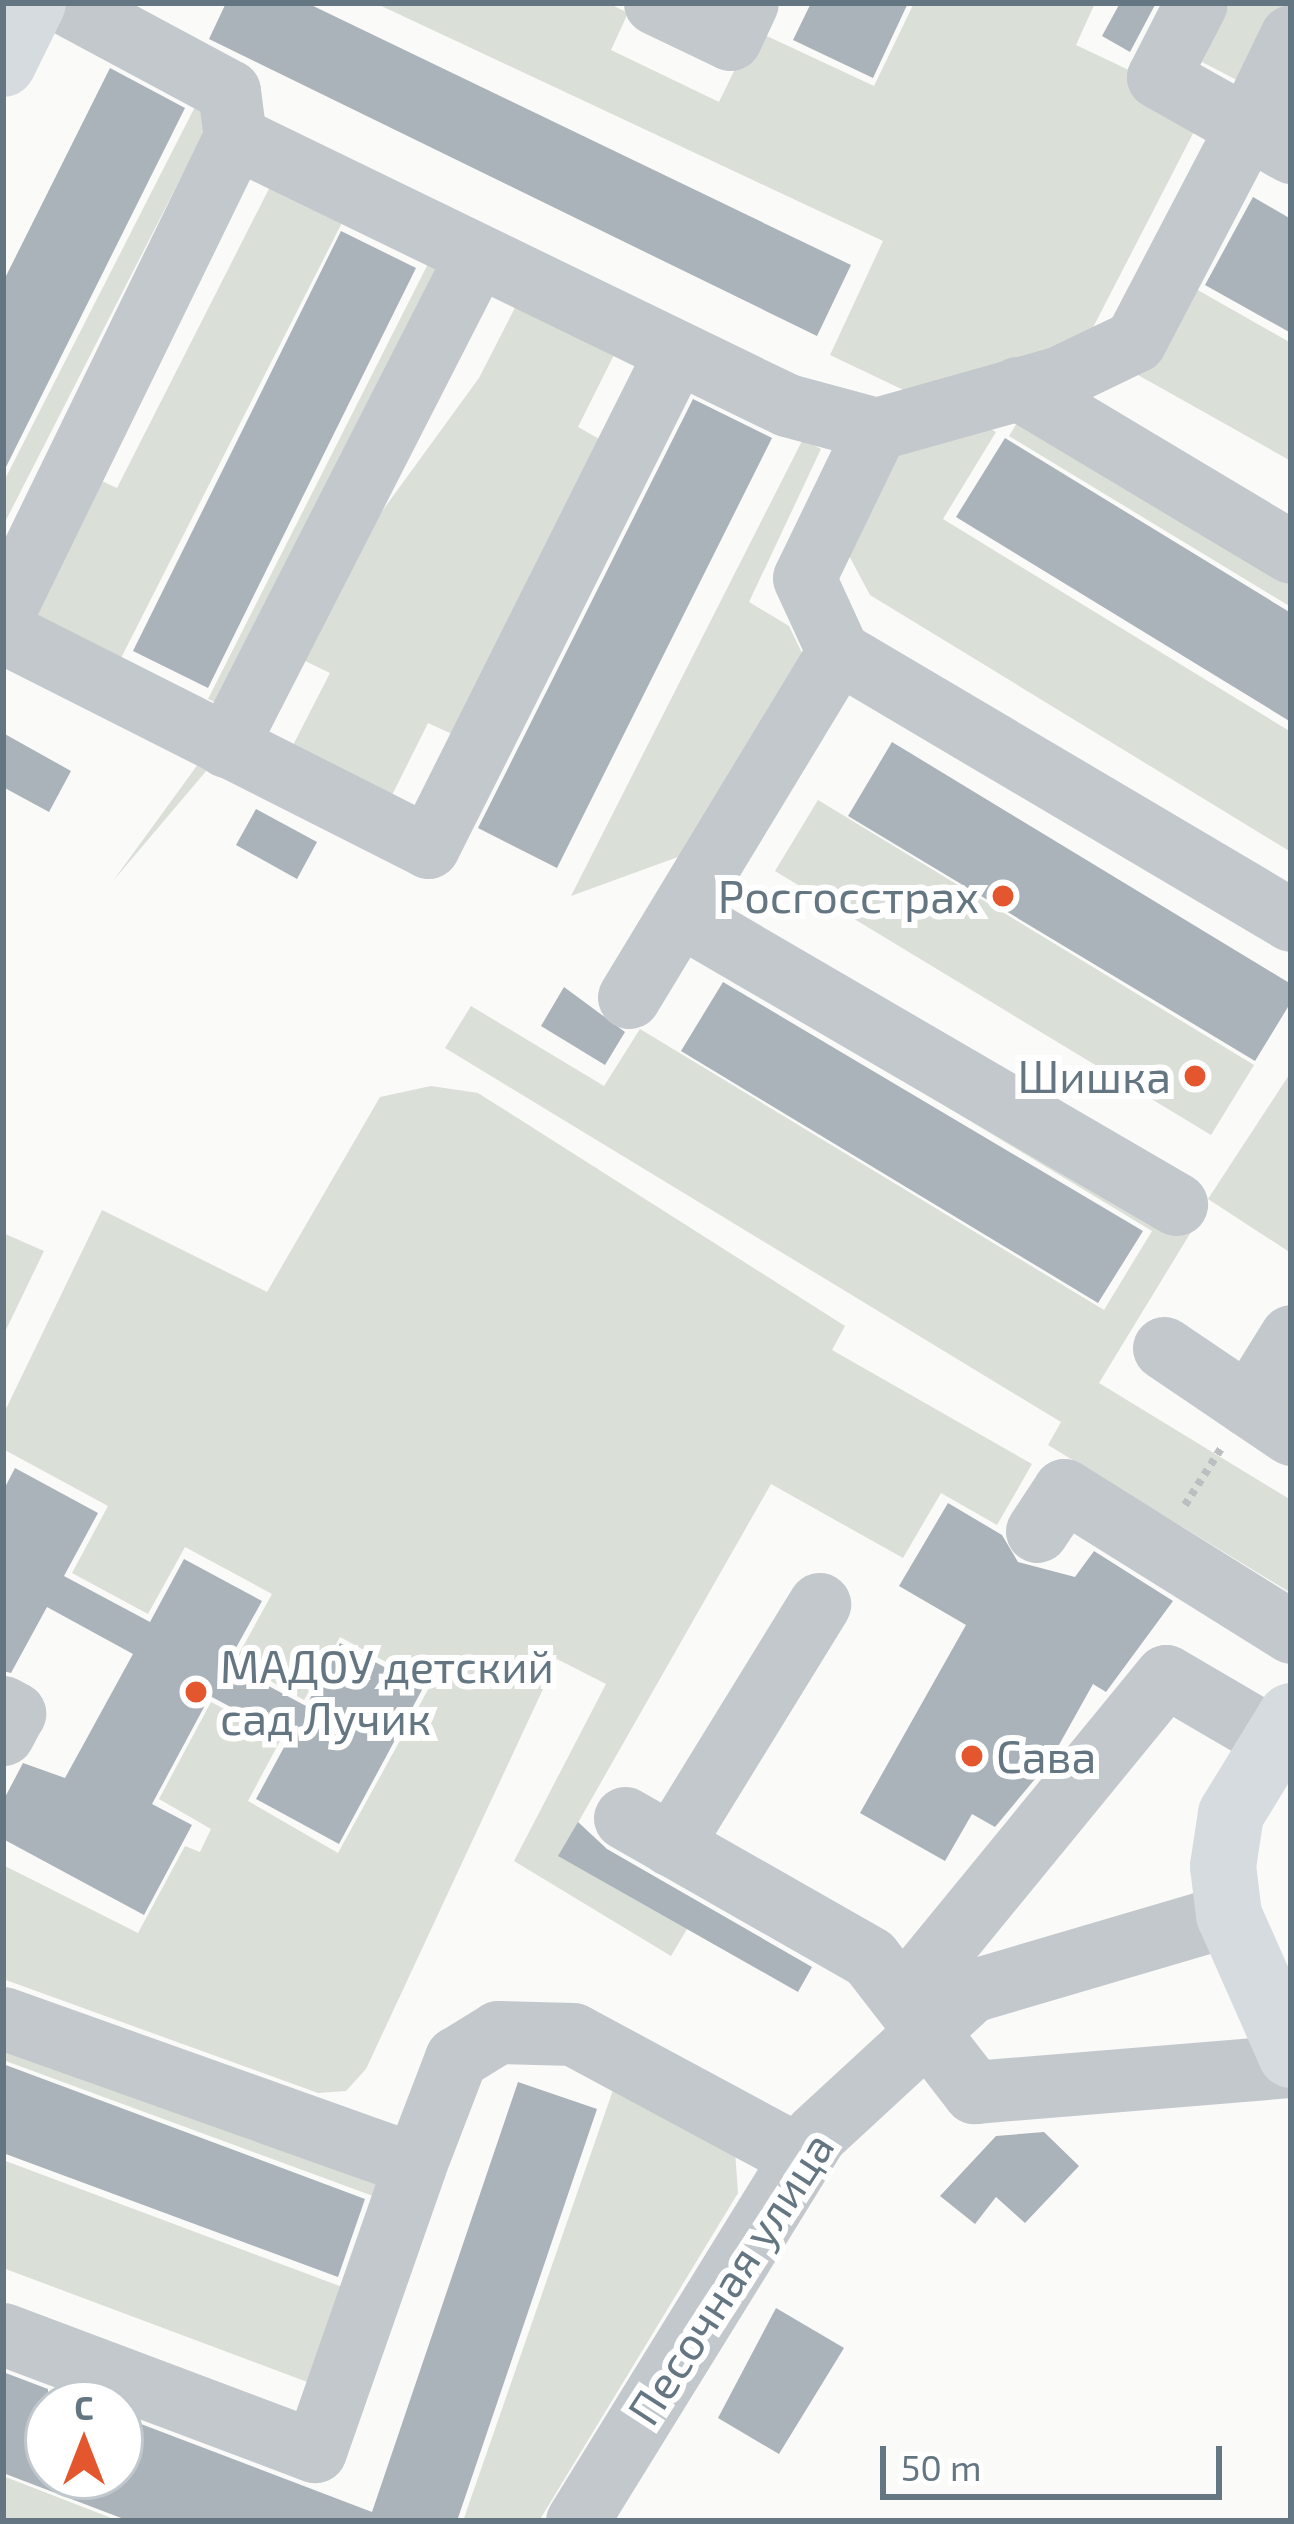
<!DOCTYPE html>
<meta charset="utf-8">
<style>
body{margin:0}
#map{position:relative;width:1294px;height:2524px;overflow:hidden;background:#fafaf8;font-family:"Exo 2",sans-serif}
div>[style]{position:absolute}
[style*='--x']{left:calc(var(--x)*1px);top:calc(var(--y)*1px);width:calc(var(--w)*1px);rotate:calc(var(--a)*1deg)}
.green>*{inset:0;background:#dadfd7}
.building>*{inset:0;background:#aab3b9}
.path>*{height:8px;margin-top:-4px;transform-origin:0;background:repeating-linear-gradient(90deg,#bbbfc2 0 6px,transparent 0 12px)}
.minor>*{height:63px;margin:-31.5px;padding:0 31.5px;transform-origin:31.5px;border-radius:31.5px;background:#c3c8cc}
.major>*{height:66px;margin:-33px;padding:0 33px;transform-origin:33px;border-radius:33px;background:#d6dbdf}
.highway>*{height:66px;margin:-33px;padding:0 33px;transform-origin:33px;border-radius:33px;background:#d6dbdf}
.dots>*{width:33px;height:33px;translate:-50% -50%;box-sizing:border-box;border:6px solid #fff;border-radius:50%}
span{translate:-50% -50%;white-space:nowrap;text-align:center;line-height:1.15;-webkit-text-stroke:12px #fff;paint-order:stroke}
.poi-label{font-size:45px;color:#657683}
.right{translate:-100% -50%;text-align:right}
.left{translate:0 -50%;text-align:left}
.street-label{font-size:45px;color:#657683}
.frame{position:absolute;inset:0;border:6px solid #657683;pointer-events:none}
.north{position:absolute;left:24px;top:2380px;width:120px;height:120px;box-sizing:border-box;background:#fff;border:3px solid #c1c8cd;border-radius:50%;rotate:0deg;font-size:33px;font-weight:700;line-height:48px;text-align:center;color:#657683}
.north::after{content:'';display:block;margin:auto;width:42px;height:54px;background:#e4572e;clip-path:polygon(50% 0,100% 100%,50% 72%,0 100%)}
.scale{position:absolute;left:880px;top:2446px;width:342px;height:54px;box-sizing:border-box;border:6px solid #657683;border-top:0;padding-left:15px;font-size:36px;line-height:42px;white-space:nowrap;color:#657683;-webkit-text-stroke:9px #fff;paint-order:stroke}
</style>
<div id="map">
<div class="green">
<div style="clip-path:polygon(375px 3px,608px 3px,628px 13px,611px 50px,719px 102px,754px 30px,874px 86px,914px 3px,1095px 3px,1076px 45px,1148px 79px,1200px 120px,1086px 341px,914px 395px,830px 355px,883px 241px)"></div>
<div style="clip-path:polygon(1230px 3px,1291px 3px,1291px 108px,1202px 62px)"></div>
<div style="clip-path:polygon(200px 97px,217px 107px,3px 526px,3px 483px)"></div>
<div style="clip-path:polygon(278px 171px,350px 207px,119px 662px,23px 614px,93px 477px,117px 488px)"></div>
<div style="clip-path:polygon(435px 250px,452px 258px,225px 707px,208px 699px)"></div>
<div style="clip-path:polygon(1189px 285px,1291px 343px,1291px 461px,1138px 375px)"></div>
<div style="clip-path:polygon(522px 294px,620px 343px,578px 427px,601px 440px,452px 734px,428px 723px,390px 799px,291px 749px,330px 673px,301px 659px,113px 881px,479px 378px)"></div>
<div style="clip-path:polygon(1026px 408px,1291px 569px,1291px 607px,1009px 436px)"></div>
<div style="clip-path:polygon(962px 413px,996px 432px,943px 519px,1291px 732px,1291px 852px,870px 595px,847px 552px,905px 437px)"></div>
<div style="clip-path:polygon(803px 439px,821px 449px,749px 602px,789px 626px,803px 655px,697px 850px,571px 896px)"></div>
<div style="clip-path:polygon(818px 800px,1254px 1065px,1211px 1135px,775px 871px)"></div>
<div style="clip-path:polygon(732px 954px,1191px 1232px,1099px 1383px,1291px 1500px,1291px 1593px,1048px 1445px,1061px 1422px,445px 1048px,471px 1006px,604px 1086px,640px 1029px,1104px 1310px,1152px 1231px,722px 971px)"></div>
<div style="clip-path:polygon(1291px 1072px,1291px 1253px,1208px 1199px)"></div>
<div style="clip-path:polygon(431px 1086px,478px 1093px,845px 1326px,832px 1350px,1032px 1464px,997px 1525px,941px 1493px,903px 1558px,771px 1484px,559px 1856px,687px 1929px,671px 1956px,514px 1861px,606px 1684px,557px 1659px,366px 2069px,346px 2091px,318px 2093px,3px 1979px,3px 1865px,138px 1933px,185px 1846px,200px 1852px,211px 1829px,159px 1799px,211px 1702px,281px 1739px,248px 1801px,338px 1853px,430px 1686px,340px 1637px,304px 1700px,235px 1661px,272px 1594px,185px 1547px,148px 1614px,72px 1573px,108px 1506px,3px 1449px,3px 1415px,102px 1210px,267px 1292px,380px 1097px)"></div>
<div style="clip-path:polygon(3px 1233px,44px 1251px,3px 1336px)"></div>
<div style="clip-path:polygon(3px 2034px,382px 2173px,373px 2196px,3px 2060px)"></div>
<div style="clip-path:polygon(613px 2090px,735px 2151px,738px 2193px,539px 2521px,463px 2521px)"></div>
<div style="clip-path:polygon(3px 2160px,345px 2288px,310px 2383px,3px 2268px)"></div>
<div style="clip-path:polygon(3px 2476px,119px 2521px,3px 2521px)"></div>
</div>
<div class="building">
<div style="clip-path:polygon(226px 3px,307px 3px,851px 265px,817px 336px,209px 39px)"></div>
<div style="clip-path:polygon(811px 3px,908px 3px,873px 78px,793px 40px)"></div>
<div style="clip-path:polygon(1120px 3px,1156px 3px,1130px 52px,1102px 36px)"></div>
<div style="clip-path:polygon(110px 68px,185px 108px,3px 473px,3px 282px)"></div>
<div style="clip-path:polygon(1253px 197px,1291px 219px,1291px 333px,1205px 285px)"></div>
<div style="clip-path:polygon(341px 231px,416px 268px,208px 688px,133px 651px)"></div>
<div style="clip-path:polygon(693px 399px,772px 438px,557px 868px,478px 828px)"></div>
<div style="clip-path:polygon(1005px 438px,1291px 613px,1291px 722px,956px 517px)"></div>
<div style="clip-path:polygon(3px 733px,71px 771px,49px 812px,3px 787px)"></div>
<div style="clip-path:polygon(892px 742px,1291px 984px,1291px 1002px,1255px 1061px,848px 816px)"></div>
<div style="clip-path:polygon(256px 809px,317px 842px,297px 879px,236px 845px)"></div>
<div style="clip-path:polygon(723px 982px,1143px 1231px,1098px 1303px,681px 1051px)"></div>
<div style="clip-path:polygon(564px 987px,625px 1032px,605px 1065px,541px 1026px)"></div>
<div style="clip-path:polygon(15px 1468px,98px 1513px,64px 1576px,150px 1622px,184px 1559px,262px 1601px,227px 1664px,306px 1706px,340px 1643px,423px 1688px,339px 1844px,256px 1799px,289px 1738px,210px 1696px,152px 1804px,192px 1825px,144px 1915px,3px 1839px,3px 1801px,23px 1763px,65px 1778px,133px 1654px,47px 1607px,11px 1673px,3px 1671px,3px 1491px)"></div>
<div style="clip-path:polygon(948px 1503px,1002px 1535px,1018px 1562px,1075px 1577px,1094px 1551px,1173px 1601px,1106px 1692px,1093px 1684px,1050px 1761px,995px 1827px,972px 1814px,945px 1861px,860px 1813px,966px 1625px,899px 1586px)"></div>
<div style="clip-path:polygon(578px 1822px,607px 1849px,812px 1967px,798px 1992px,558px 1856px)"></div>
<div style="clip-path:polygon(3px 2064px,365px 2199px,338px 2277px,3px 2153px)"></div>
<div style="clip-path:polygon(518px 2082px,597px 2109px,457px 2521px,129px 2521px,3px 2473px,3px 2372px,48px 2389px,48px 2476px,120px 2476px,120px 2416px,372px 2512px)"></div>
<div style="clip-path:polygon(1044px 2132px,1079px 2166px,1025px 2223px,996px 2197px,975px 2224px,940px 2196px,996px 2136px)"></div>
<div style="clip-path:polygon(776px 2308px,844px 2348px,779px 2454px,718px 2418px)"></div>
</div>
<div class="path">
<div style="--x:1185;--y:1505;--w:69;--a:-57.5"></div>
</div>
<div class="minor">
<div style="--x:65;--y:3;--w:186;--a:28.2"></div>
<div style="--x:229;--y:91;--w:46;--a:82.6"></div>
<div style="--x:235;--y:137;--w:614;--a:25.9"></div>
<div style="--x:787;--y:405;--w:92;--a:15.1"></div>
<div style="--x:876;--y:429;--w:189;--a:-15.7"></div>
<div style="--x:1058;--y:378;--w:85;--a:-25.7"></div>
<div style="--x:1135;--y:341;--w:242;--a:-62.4"></div>
<div style="--x:1247;--y:127;--w:51;--a:29.6"></div>
<div style="--x:655;--y:3;--w:83;--a:25.6"></div>
<div style="--x:730;--y:39;--w:40;--a:-65"></div>
<div style="--x:1196;--y:3;--w:83;--a:117.2"></div>
<div style="--x:1158;--y:77;--w:102;--a:29.3"></div>
<div style="--x:1247;--y:127;--w:101;--a:-64.2"></div>
<div style="--x:1017;--y:388;--w:319;--a:30.9"></div>
<div style="--x:876;--y:429;--w:165;--a:115.8"></div>
<div style="--x:804;--y:578;--w:81;--a:65.3"></div>
<div style="--x:838;--y:652;--w:526;--a:30.61"></div>
<div style="--x:3;--y:613;--w:530;--a:-64.02"></div>
<div style="--x:3;--y:632;--w:476;--a:26.8"></div>
<div style="--x:428;--y:847;--w:554;--a:-63.39"></div>
<div style="--x:226;--y:746;--w:551;--a:-62.92"></div>
<div style="--x:682;--y:916;--w:572;--a:30.24"></div>
<div style="--x:629;--y:997;--w:403;--a:-58.8"></div>
<div style="--x:1164;--y:1348;--w:153;--a:34.1"></div>
<div style="--x:1248;--y:1405;--w:81;--a:-58.1"></div>
<div style="--x:1037;--y:1531;--w:49;--a:-56.6"></div>
<div style="--x:1064;--y:1490;--w:268;--a:32"></div>
<div style="--x:3;--y:1707;--w:13;--a:29"></div>
<div style="--x:14;--y:1713;--w:24;--a:118"></div>
<div style="--x:625;--y:1818;--w:282;--a:29.7"></div>
<div style="--x:870;--y:1958;--w:170;--a:52.2"></div>
<div style="--x:974;--y:2092;--w:318;--a:-4.7"></div>
<div style="--x:671;--y:1845;--w:283;--a:-58.4"></div>
<div style="--x:902;--y:1998;--w:416;--a:-50.7"></div>
<div style="--x:1166;--y:1676;--w:125;--a:30.3"></div>
<div style="--x:3;--y:2018;--w:437;--a:19.6"></div>
<div style="--x:415;--y:2165;--w:115;--a:-69"></div>
<div style="--x:456;--y:2058;--w:49;--a:-31.8"></div>
<div style="--x:498;--y:2032;--w:75;--a:1.5"></div>
<div style="--x:573;--y:2034;--w:255;--a:28.3"></div>
<div style="--x:3;--y:2334;--w:333;--a:20.6"></div>
<div style="--x:315;--y:2451;--w:303;--a:-70.7"></div>
<div style="--x:577;--y:2521;--w:453;--a:-58.3"></div>
<div style="--x:815;--y:2135;--w:212;--a:-42.7"></div>
<div style="--x:971;--y:1991;--w:269;--a:-16.4"></div>
</div>
<div class="major">
<div style="--x:3;--y:64;--w:68;--a:-63.8"></div>
</div>
<div class="highway">
<div style="--x:1291;--y:1716;--w:115;--a:121.5"></div>
<div style="--x:1231;--y:1814;--w:53;--a:98.7"></div>
<div style="--x:1223;--y:1866;--w:49;--a:83"></div>
<div style="--x:1229;--y:1915;--w:153;--a:66.1"></div>
</div>
<div class="dots">
<div style="left:1003px;top:896px;background:#e4572e"></div>
<div style="left:1195px;top:1076px;background:#e4572e"></div>
<div style="left:196px;top:1692px;background:#e4572e"></div>
<div style="left:972px;top:1756px;background:#e4572e"></div>
</div>
<div class="poi-label">
<span class="right" style="left:979px;top:896px">Росгосстрах</span>
<span class="right" style="left:1171px;top:1076px">Шишка</span>
<span class="left" style="left:220px;top:1692px">МАДОУ детский<br>сад Лучик</span>
<span class="left" style="left:996px;top:1756px">Сава</span>
</div>
<div class="street-label">
<span style="left:730px;top:2278px;rotate:-57deg">Песочная улица</span>
</div>
<div class="frame"></div>
<div class="north">С</div>
<div class="scale">50 m</div>
</div>
